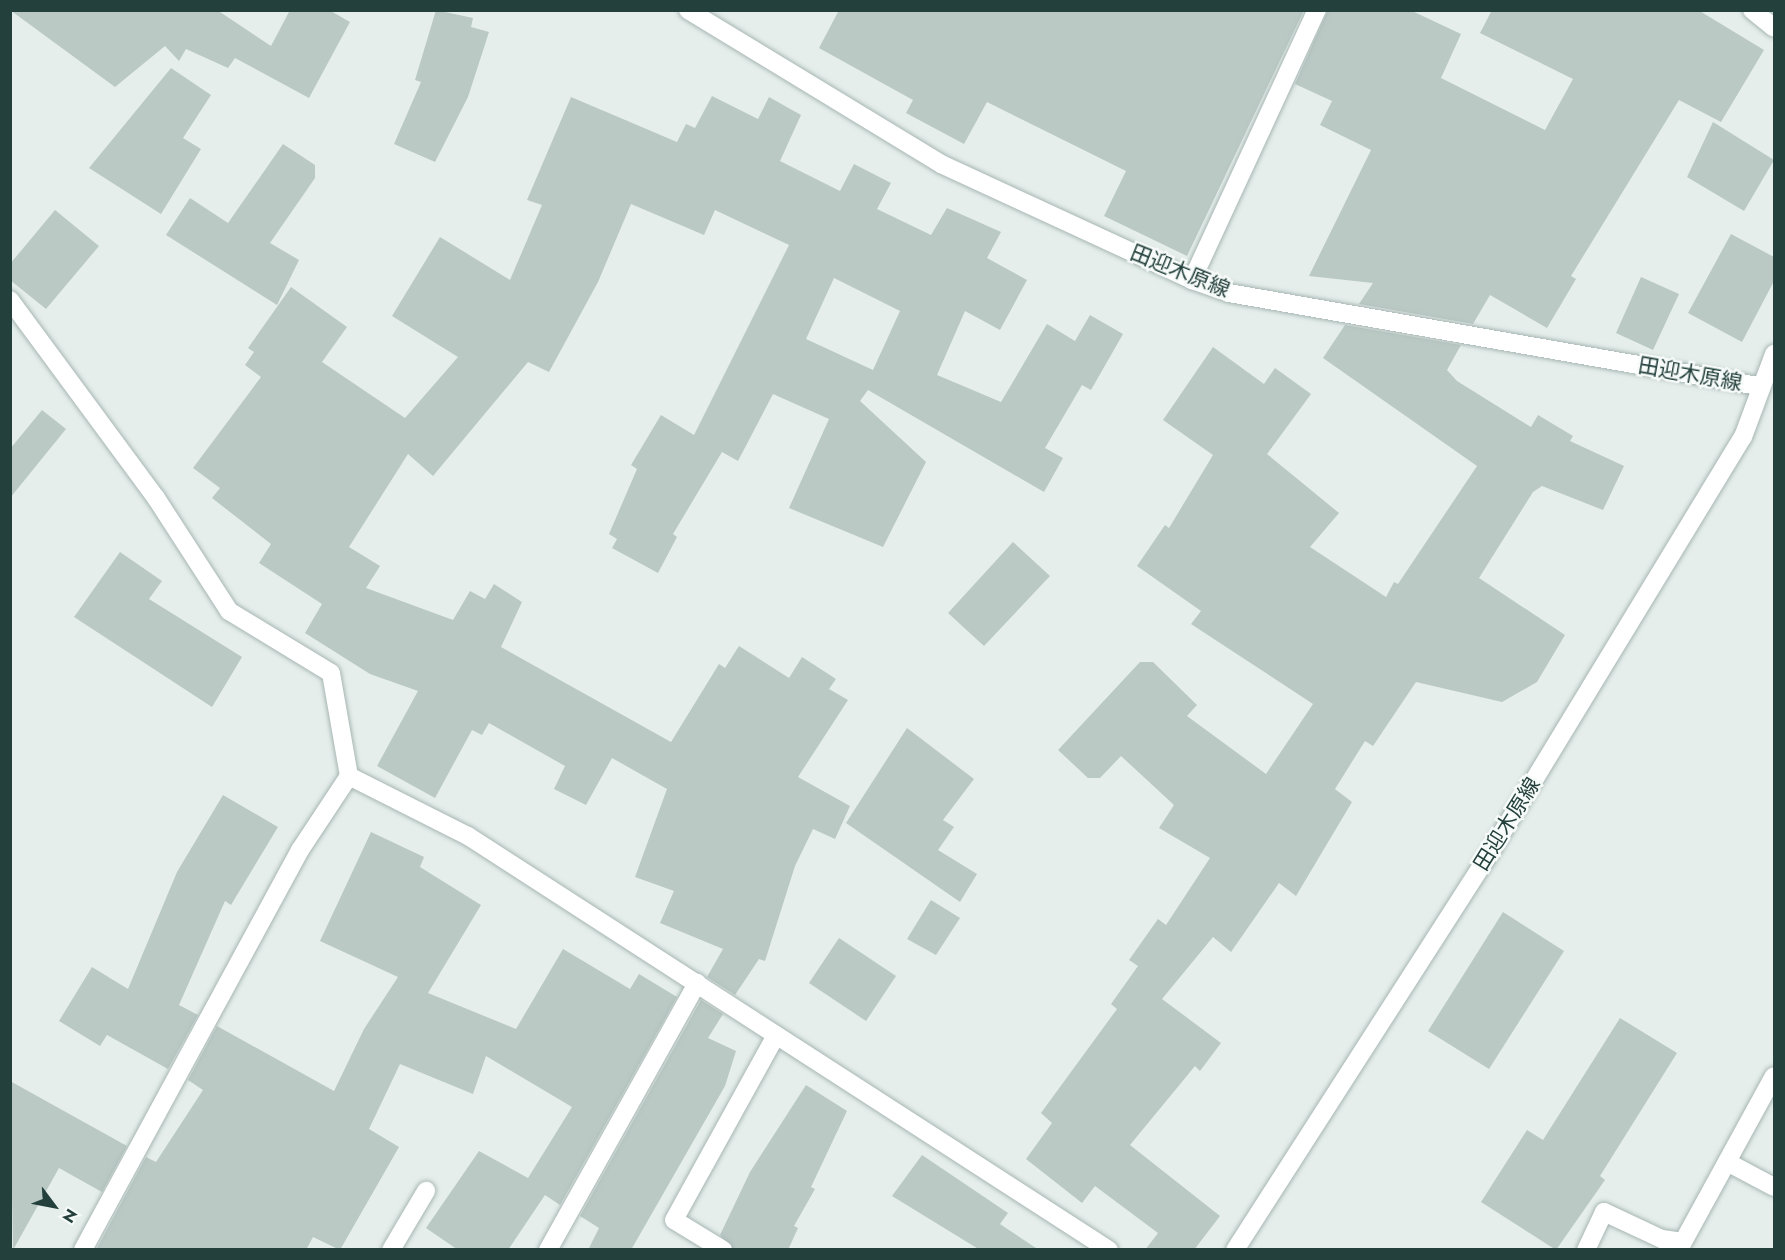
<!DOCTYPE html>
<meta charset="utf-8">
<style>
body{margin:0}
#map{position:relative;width:1785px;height:1260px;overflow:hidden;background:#e5eeeb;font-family:Jost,"Noto Sans JP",sans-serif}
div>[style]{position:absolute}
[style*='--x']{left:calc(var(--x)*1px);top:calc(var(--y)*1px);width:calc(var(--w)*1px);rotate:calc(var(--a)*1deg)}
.building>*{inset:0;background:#bac9c4}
.roads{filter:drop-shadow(0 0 2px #a7b6b3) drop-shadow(0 0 2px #a7b6b3)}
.street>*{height:18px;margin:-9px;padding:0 9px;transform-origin:9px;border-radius:9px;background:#fff}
.secondary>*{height:18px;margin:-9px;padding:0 9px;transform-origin:9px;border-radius:9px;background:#fff}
span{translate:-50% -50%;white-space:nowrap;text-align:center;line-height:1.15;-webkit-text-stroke:5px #f6faf8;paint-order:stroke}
.street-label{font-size:21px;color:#23403c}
.frame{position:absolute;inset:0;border:12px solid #23403c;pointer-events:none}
.north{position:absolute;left:24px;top:1176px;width:60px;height:60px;-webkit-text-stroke:4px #f6faf8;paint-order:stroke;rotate:122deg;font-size:16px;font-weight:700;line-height:24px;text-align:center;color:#23403c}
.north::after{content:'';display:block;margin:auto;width:21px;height:27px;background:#23403c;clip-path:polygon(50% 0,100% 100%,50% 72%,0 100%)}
</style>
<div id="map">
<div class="building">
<div style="clip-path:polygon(10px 10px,217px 10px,271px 46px,290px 10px,329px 10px,350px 22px,309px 98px,235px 58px,228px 68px,186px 49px,179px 61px,165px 46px,115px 87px)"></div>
<div style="clip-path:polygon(436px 10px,473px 18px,471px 27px,489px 32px,468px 97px,435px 162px,394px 144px,421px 82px,415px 80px)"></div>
<div style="clip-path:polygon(839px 10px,1304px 10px,1187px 256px,1104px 216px,1126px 171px,987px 102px,964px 144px,906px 113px,913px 100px,819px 48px)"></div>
<div style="clip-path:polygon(1328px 10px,1410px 10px,1461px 34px,1441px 78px,1545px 130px,1573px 79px,1480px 33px,1492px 10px,1698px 10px,1764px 50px,1721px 122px,1679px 100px,1571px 276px,1576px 279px,1547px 328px,1490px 295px,1473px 324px,1359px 304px,1373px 283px,1309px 276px,1371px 150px,1320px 125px,1332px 101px,1295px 84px)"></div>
<div style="clip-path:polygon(171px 68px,211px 95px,183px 138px,201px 149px,161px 214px,89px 168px)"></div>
<div style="clip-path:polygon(evenodd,712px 96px,758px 119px,769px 97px,801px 115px,780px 161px,840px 191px,854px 164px,891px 183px,877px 209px,931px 235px,947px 208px,1001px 232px,987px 258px,1027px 280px,1000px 330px,965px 311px,937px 375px,1001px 402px,1047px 324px,1075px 341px,1090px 315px,1123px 334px,1091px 390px,1082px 385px,1045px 448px,1063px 458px,1044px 492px,868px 390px,860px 401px,926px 462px,883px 547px,789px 508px,829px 419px,773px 394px,738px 461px,722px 452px,673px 534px,677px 537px,658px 573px,612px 548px,617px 539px,609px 534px,637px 469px,631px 465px,661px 415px,694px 435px,789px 245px,715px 210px,704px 235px,631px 204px,598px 282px,549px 372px,528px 362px,433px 476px,408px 454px,349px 547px,380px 566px,366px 588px,453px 620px,470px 591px,485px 599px,494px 584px,522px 602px,501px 647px,671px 742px,719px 664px,725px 668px,739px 646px,789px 678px,802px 657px,836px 679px,829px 689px,848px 700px,798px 777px,850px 806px,835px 839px,813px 829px,795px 866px,765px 961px,759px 959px,735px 995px,707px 977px,723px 949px,660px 923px,674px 891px,635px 877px,667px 789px,612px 758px,586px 805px,554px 789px,565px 766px,489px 723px,482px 735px,472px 730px,435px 798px,377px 766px,418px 691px,370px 674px,305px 633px,322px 604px,259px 563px,271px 544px,212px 498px,220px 488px,193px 468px,261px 377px,245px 365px,254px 352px,248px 348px,291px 287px,347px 327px,322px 362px,405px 418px,458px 357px,392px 316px,440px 237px,510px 280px,542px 205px,527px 200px,571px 97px,677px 142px,686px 124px,695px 128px,712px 96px,834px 278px,900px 311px,873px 370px,806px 339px,834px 278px)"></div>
<div style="clip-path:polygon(1713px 122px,1774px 160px,1744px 211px,1687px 177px)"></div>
<div style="clip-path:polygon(283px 144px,315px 165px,315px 178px,270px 243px,299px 260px,277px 305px,166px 235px,190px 198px,228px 223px)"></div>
<div style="clip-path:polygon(55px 210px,99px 246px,46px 309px,10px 280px,10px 264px)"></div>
<div style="clip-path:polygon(1731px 234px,1774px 257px,1774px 281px,1742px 342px,1688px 313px)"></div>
<div style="clip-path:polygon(1641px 277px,1679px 294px,1653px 350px,1616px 333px)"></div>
<div style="clip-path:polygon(1345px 325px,1461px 345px,1447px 370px,1457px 381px,1531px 427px,1538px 415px,1573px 436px,1570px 441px,1624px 466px,1603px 510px,1542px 486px,1533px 492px,1479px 578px,1565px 635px,1537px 682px,1502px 702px,1416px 682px,1373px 746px,1365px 741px,1335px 789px,1352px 802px,1296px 896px,1279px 883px,1231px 952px,1213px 937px,1162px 999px,1221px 1043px,1200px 1071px,1195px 1066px,1130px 1145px,1220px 1216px,1194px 1250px,1145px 1250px,1158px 1233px,1095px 1186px,1082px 1203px,1026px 1159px,1052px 1123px,1041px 1113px,1117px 1009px,1111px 1004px,1138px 966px,1129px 960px,1158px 919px,1166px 925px,1210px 858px,1159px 828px,1174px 805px,1121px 756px,1100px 778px,1088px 778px,1058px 750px,1140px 662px,1153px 662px,1197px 705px,1187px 716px,1266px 774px,1313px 704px,1191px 624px,1201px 611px,1137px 566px,1165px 525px,1169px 528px,1213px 455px,1163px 420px,1213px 347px,1264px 384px,1275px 368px,1311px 394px,1267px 454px,1339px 513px,1310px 547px,1386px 597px,1394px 582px,1398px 584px,1477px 466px,1323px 358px)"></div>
<div style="clip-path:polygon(42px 410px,66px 429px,10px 498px,10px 449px)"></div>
<div style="clip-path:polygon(1013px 542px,1050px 576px,984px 646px,948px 613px)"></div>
<div style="clip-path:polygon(120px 552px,162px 581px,149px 599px,242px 657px,212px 707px,74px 617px)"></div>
<div style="clip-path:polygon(907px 728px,974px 779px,943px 820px,954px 827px,938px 850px,977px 874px,960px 902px,846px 823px)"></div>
<div style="clip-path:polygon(223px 795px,278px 827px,231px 905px,225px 901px,179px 1005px,198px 1015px,168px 1069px,107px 1035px,100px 1046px,59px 1021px,92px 967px,128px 989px,177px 872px)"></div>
<div style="clip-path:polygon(371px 832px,424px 857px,420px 867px,481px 905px,428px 993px,516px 1029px,563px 949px,630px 989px,639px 974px,677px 997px,560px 1205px,545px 1195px,508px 1250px,458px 1250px,426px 1228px,479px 1151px,528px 1178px,572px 1107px,486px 1056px,473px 1094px,400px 1064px,369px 1129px,399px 1147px,340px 1250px,313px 1237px,306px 1250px,96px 1250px,146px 1157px,156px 1162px,203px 1090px,188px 1080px,217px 1026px,334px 1091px,364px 1029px,398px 977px,320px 941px)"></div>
<div style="clip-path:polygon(931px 900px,960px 918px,936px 955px,907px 939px)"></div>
<div style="clip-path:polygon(1503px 912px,1564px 951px,1489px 1069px,1428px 1031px)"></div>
<div style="clip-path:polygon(839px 938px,896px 976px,866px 1021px,809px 983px)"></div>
<div style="clip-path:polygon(701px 1000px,723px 1014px,708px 1038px,736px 1051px,725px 1086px,631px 1250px,588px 1250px,599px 1228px,580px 1216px)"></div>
<div style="clip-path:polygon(1620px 1018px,1677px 1053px,1600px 1176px,1605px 1180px,1556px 1250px,1481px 1202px,1527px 1130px,1543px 1140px)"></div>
<div style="clip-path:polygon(10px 1081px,127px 1146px,102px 1192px,59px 1168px,13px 1250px)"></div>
<div style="clip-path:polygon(806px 1085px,847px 1111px,811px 1187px,815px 1189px,794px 1226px,798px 1228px,788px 1250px,734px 1250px,720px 1235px,750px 1172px)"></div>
<div style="clip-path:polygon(922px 1155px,1008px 1213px,1000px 1224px,1039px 1250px,980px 1250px,892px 1196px)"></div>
</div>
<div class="roads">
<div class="street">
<div style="--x:1752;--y:10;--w:28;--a:39"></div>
<div style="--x:1192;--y:280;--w:298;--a:-65.2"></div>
<div style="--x:10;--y:300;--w:246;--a:53.6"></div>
<div style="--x:156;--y:498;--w:135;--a:57.1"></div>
<div style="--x:229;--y:611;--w:119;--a:31.3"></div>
<div style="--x:331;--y:673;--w:105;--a:80.1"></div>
<div style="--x:349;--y:776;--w:89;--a:123.5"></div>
<div style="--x:300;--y:850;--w:455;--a:118.5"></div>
<div style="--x:349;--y:776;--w:133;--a:26.8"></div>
<div style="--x:468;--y:836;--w:763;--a:32.86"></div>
<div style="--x:1727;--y:1162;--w:53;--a:28"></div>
<div style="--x:391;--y:1250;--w:69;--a:-59.3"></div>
<div style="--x:548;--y:1250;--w:306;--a:-60.8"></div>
<div style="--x:723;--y:1250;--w:57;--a:-148.5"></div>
<div style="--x:674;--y:1220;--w:211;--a:-61.1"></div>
<div style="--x:1586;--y:1250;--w:42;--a:-64.7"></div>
<div style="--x:1604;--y:1212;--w:64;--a:25"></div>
<div style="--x:1662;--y:1239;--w:21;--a:8"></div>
<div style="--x:1683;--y:1242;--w:189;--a:-61.3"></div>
</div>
<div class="secondary">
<div style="--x:688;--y:10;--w:296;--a:31.3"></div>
<div style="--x:941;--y:164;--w:277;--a:24.8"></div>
<div style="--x:1192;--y:280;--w:39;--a:19"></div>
<div style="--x:1229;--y:293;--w:537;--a:9.97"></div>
<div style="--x:1235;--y:1250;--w:480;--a:-57.3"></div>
<div style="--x:1494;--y:846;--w:479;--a:-58.7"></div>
<div style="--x:1743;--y:437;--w:89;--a:-69.5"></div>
</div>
</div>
<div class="street-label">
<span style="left:1180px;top:271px;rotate:22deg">田迎木原線</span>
<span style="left:1690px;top:374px;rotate:10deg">田迎木原線</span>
<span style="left:1507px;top:824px;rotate:-58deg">田迎木原線</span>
</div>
<div class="frame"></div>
<div class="north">N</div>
</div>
